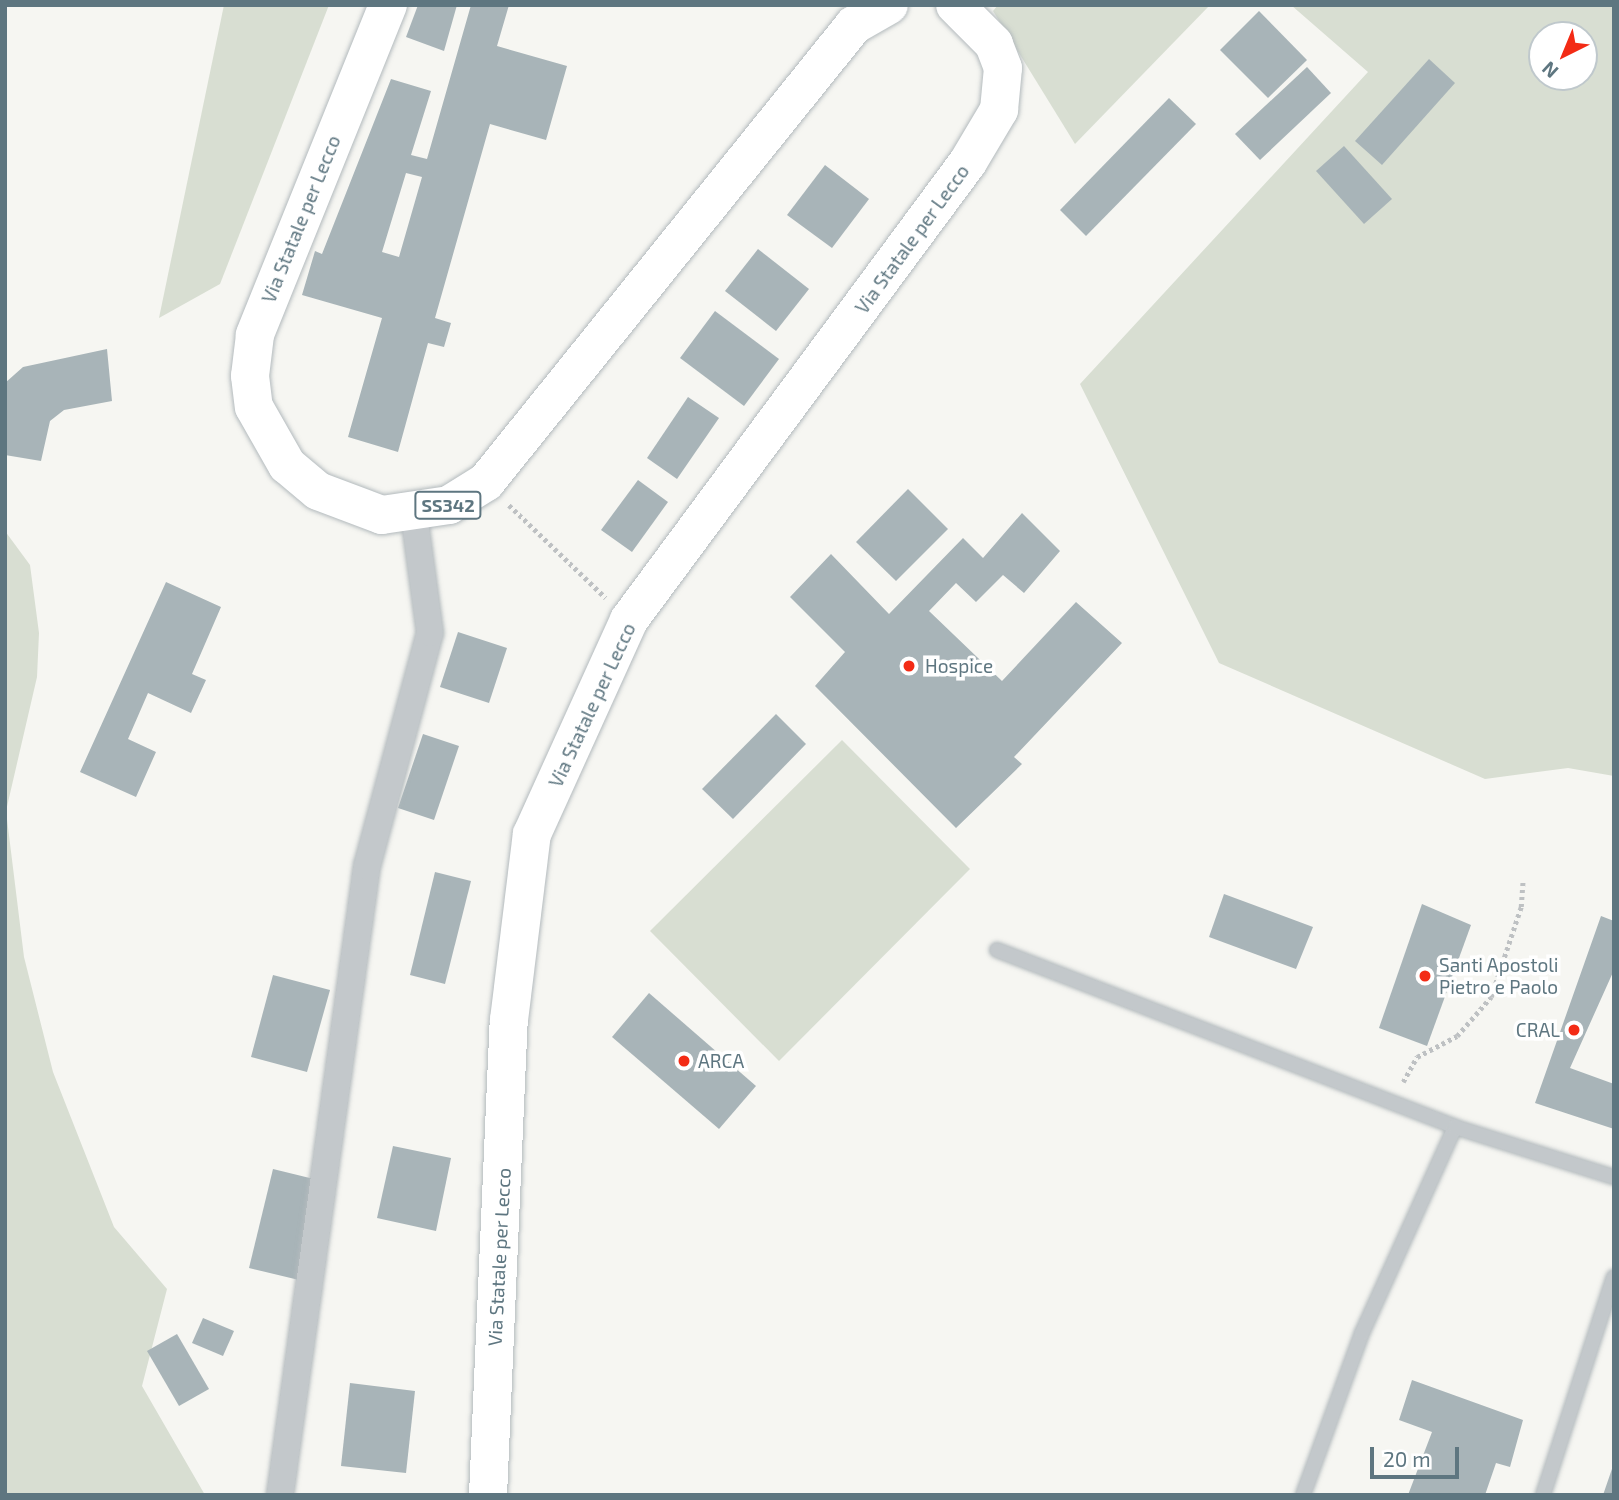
<!DOCTYPE html>
<style>
body{margin:0}
#map{position:relative;width:1619px;height:1500px;overflow:hidden;background:#f6f6f2;font-family:"Exo 2",sans-serif}
div>[style]{position:absolute}
[style*='--x']{left:calc(var(--x)*1px);top:calc(var(--y)*1px);width:calc(var(--w)*1px);rotate:calc(var(--a)*1deg)}
.green>*{inset:0;background:#d8ded2}
.building>*{inset:0;background:#a8b4b8}
.path>*{height:4.5px;margin-top:-2.25px;transform-origin:0;background:repeating-linear-gradient(90deg,#bec1c3 0 3.5px,transparent 0 7px)}
.roads{filter:drop-shadow(0 0 2px #b3babd) drop-shadow(0 0 2px #b3babd)}
.service>*{height:14px;margin:-7px;padding:0 7px;transform-origin:7px;border-radius:7px;background:#c3c8cb}
.minor>*{height:26px;margin:-13px;padding:0 13px;transform-origin:13px;border-radius:13px;background:#c3c8cb}
.primary>*{height:38px;margin:-19px;padding:0 19px;transform-origin:19px;border-radius:19px;background:#fff}
.dots>*{width:19px;height:19px;translate:-50% -50%;box-sizing:border-box;border:4px solid #fff;border-radius:50%}
span{translate:-50% -50%;white-space:nowrap;text-align:center;line-height:1.15;-webkit-text-stroke:7px #fff;paint-order:stroke}
.shield-label span{padding:2px 5px;background:#fff;border:2px solid;border-radius:5px;-webkit-text-stroke-width:0}
.shield-label{font-size:18px;color:#5e7680;font-weight:700}
.street-label{font-size:19px;color:#5e7680}
.poi-label{font-size:19px;color:#5e7680}
.left{translate:0 -50%;text-align:left}
.right{translate:-100% -50%;text-align:right}
.frame{position:absolute;inset:0;border:7px solid #5e7680;pointer-events:none}
.north{position:absolute;left:1528px;top:21px;width:70px;height:70px;box-sizing:border-box;background:#fff;border:2px solid #bfc8cc;border-radius:50%;rotate:223deg;font-size:19px;font-weight:700;line-height:28px;text-align:center;color:#5e7680}
.north::after{content:'';display:block;margin:auto;width:24px;height:32px;background:#f32b15;clip-path:polygon(50% 0,100% 100%,50% 72%,0 100%)}
.scale{position:absolute;left:1370px;top:1447px;width:89px;height:32px;box-sizing:border-box;border:4px solid #5e7680;border-top:0;padding-left:9px;font-size:21px;line-height:24px;white-space:nowrap;color:#5e7680;-webkit-text-stroke:5px #fff;paint-order:stroke}
</style>
<div id="map">
<div class="green">
<div style="clip-path:polygon(224px 5px,329px 5px,220px 284px,159px 318px)"></div>
<div style="clip-path:polygon(998px 5px,1210px 5px,1075px 144px,993px 11px)"></div>
<div style="clip-path:polygon(evenodd,1291px 5px,1614px 5px,1614px 776px,1568px 768px,1485px 779px,1219px 663px,1080px 384px,1368px 72px,1291px 5px,1542px 35px,1584px 35px,1584px 77px,1542px 77px,1542px 35px)"></div>
<div style="clip-path:polygon(5px 531px,30px 565px,39px 633px,37px 677px,6px 811px,24px 957px,53px 1072px,114px 1227px,167px 1289px,142px 1386px,205px 1495px,5px 1495px)"></div>
<div style="clip-path:polygon(842px 740px,970px 869px,779px 1061px,650px 931px)"></div>
</div>
<div class="building">
<div style="clip-path:polygon(418px 5px,457px 5px,444px 51px,406px 37px)"></div>
<div style="clip-path:polygon(evenodd,471px 5px,509px 5px,497px 46px,567px 66px,546px 140px,490px 124px,435px 318px,451px 323px,444px 347px,428px 343px,398px 452px,348px 437px,382px 318px,302px 295px,315px 251px,322px 254px,391px 79px,431px 91px,411px 155px,427px 159px,471px 5px,406px 173px,422px 177px,399px 257px,382px 252px,406px 173px)"></div>
<div style="clip-path:polygon(1259px 11px,1307px 60px,1268px 98px,1220px 50px)"></div>
<div style="clip-path:polygon(1429px 59px,1455px 83px,1382px 165px,1355px 141px)"></div>
<div style="clip-path:polygon(1307px 67px,1331px 93px,1260px 160px,1235px 134px)"></div>
<div style="clip-path:polygon(1169px 98px,1196px 124px,1086px 236px,1060px 210px)"></div>
<div style="clip-path:polygon(1344px 146px,1392px 199px,1364px 224px,1316px 171px)"></div>
<div style="clip-path:polygon(825px 165px,869px 199px,832px 248px,787px 215px)"></div>
<div style="clip-path:polygon(758px 249px,809px 289px,776px 331px,725px 291px)"></div>
<div style="clip-path:polygon(715px 311px,779px 359px,744px 406px,680px 358px)"></div>
<div style="clip-path:polygon(107px 349px,112px 401px,64px 410px,50px 421px,41px 461px,5px 455px,5px 383px,23px 367px)"></div>
<div style="clip-path:polygon(688px 397px,719px 418px,677px 479px,647px 458px)"></div>
<div style="clip-path:polygon(638px 480px,668px 502px,632px 552px,601px 530px)"></div>
<div style="clip-path:polygon(908px 489px,948px 529px,896px 581px,856px 542px)"></div>
<div style="clip-path:polygon(1022px 513px,1060px 551px,1024px 593px,1003px 575px,976px 602px,956px 583px,929px 611px,1002px 681px,1076px 602px,1122px 643px,1014px 757px,1022px 764px,956px 828px,815px 686px,845px 652px,790px 597px,831px 554px,889px 614px,963px 538px,983px 558px)"></div>
<div style="clip-path:polygon(166px 582px,221px 607px,192px 674px,206px 680px,191px 713px,148px 693px,128px 739px,156px 752px,136px 797px,80px 772px)"></div>
<div style="clip-path:polygon(458px 632px,507px 648px,489px 703px,440px 687px)"></div>
<div style="clip-path:polygon(776px 714px,806px 744px,733px 819px,702px 789px)"></div>
<div style="clip-path:polygon(423px 734px,459px 746px,434px 820px,398px 808px)"></div>
<div style="clip-path:polygon(435px 872px,471px 881px,445px 984px,410px 975px)"></div>
<div style="clip-path:polygon(1224px 894px,1313px 927px,1296px 969px,1209px 937px)"></div>
<div style="clip-path:polygon(1422px 904px,1471px 925px,1427px 1046px,1379px 1028px)"></div>
<div style="clip-path:polygon(1601px 916px,1614px 921px,1614px 970px,1570px 1068px,1614px 1084px,1614px 1129px,1535px 1103px)"></div>
<div style="clip-path:polygon(273px 975px,330px 990px,307px 1072px,251px 1057px)"></div>
<div style="clip-path:polygon(649px 993px,756px 1086px,719px 1129px,612px 1037px)"></div>
<div style="clip-path:polygon(393px 1146px,451px 1158px,436px 1231px,377px 1218px)"></div>
<div style="clip-path:polygon(273px 1169px,322px 1181px,299px 1280px,249px 1268px)"></div>
<div style="clip-path:polygon(203px 1318px,234px 1331px,223px 1356px,192px 1343px)"></div>
<div style="clip-path:polygon(177px 1334px,209px 1389px,179px 1406px,147px 1351px)"></div>
<div style="clip-path:polygon(1412px 1380px,1523px 1420px,1510px 1467px,1496px 1463px,1485px 1495px,1408px 1495px,1432px 1432px,1399px 1420px)"></div>
<div style="clip-path:polygon(350px 1383px,415px 1391px,406px 1473px,341px 1466px)"></div>
<div style="clip-path:polygon(1613px 1466px,1614px 1495px,1603px 1495px)"></div>
</div>
<div class="path">
<div style="--x:509;--y:505;--w:134;--a:43.8"></div>
<div style="--x:1403;--y:1082;--w:29;--a:-61"></div>
<div style="--x:1417;--y:1057;--w:45;--a:-27.7"></div>
<div style="--x:1457;--y:1036;--w:52;--a:-48.9"></div>
<div style="--x:1491;--y:997;--w:95;--a:-71.6"></div>
<div style="--x:1521;--y:907;--w:28;--a:-86"></div>
</div>
<div class="roads">
<div class="service">
<div style="--x:997;--y:950;--w:491;--a:21.1"></div>
<div style="--x:1303;--y:1495;--w:172;--a:-70"></div>
<div style="--x:1362;--y:1333;--w:226;--a:-65.7"></div>
<div style="--x:1455;--y:1127;--w:167;--a:17.5"></div>
<div style="--x:1543;--y:1495;--w:229;--a:-72"></div>
</div>
<div class="minor">
<div style="--x:280;--y:1495;--w:635;--a:-82.13"></div>
<div style="--x:367;--y:866;--w:241;--a:-74.9"></div>
<div style="--x:430;--y:633;--w:120;--a:-97.7"></div>
</div>
<div class="primary">
<div style="--x:388;--y:5;--w:356;--a:112"></div>
<div style="--x:255;--y:335;--w:41;--a:97"></div>
<div style="--x:250;--y:376;--w:31;--a:83"></div>
<div style="--x:254;--y:407;--w:67;--a:60.4"></div>
<div style="--x:287;--y:465;--w:40;--a:40"></div>
<div style="--x:318;--y:491;--w:68;--a:20.6"></div>
<div style="--x:382;--y:515;--w:68;--a:-8.5"></div>
<div style="--x:449;--y:505;--w:44;--a:-31.9"></div>
<div style="--x:486;--y:482;--w:587;--a:-51.16"></div>
<div style="--x:854;--y:25;--w:40;--a:-29.7"></div>
<div style="--x:488;--y:1495;--w:475;--a:-87.5"></div>
<div style="--x:509;--y:1020;--w:187;--a:-83"></div>
<div style="--x:532;--y:834;--w:235;--a:-65.6"></div>
<div style="--x:629;--y:620;--w:570;--a:-53.49"></div>
<div style="--x:968;--y:162;--w:61;--a:-59.2"></div>
<div style="--x:999;--y:110;--w:42;--a:-84.6"></div>
<div style="--x:1003;--y:68;--w:26;--a:-111"></div>
<div style="--x:994;--y:44;--w:55;--a:-135"></div>
</div>
</div>
<div class="dots">
<div style="left:909px;top:666px;background:#f32b15"></div>
<div style="left:1425px;top:976px;background:#f32b15"></div>
<div style="left:1574px;top:1030px;background:#f32b15"></div>
<div style="left:684px;top:1061px;background:#f32b15"></div>
</div>
<div class="shield-label">
<span style="left:448px;top:505px">SS342</span>
</div>
<div class="street-label">
<span style="left:301px;top:219px;rotate:-68deg">Via Statale per Lecco</span>
<span style="left:912px;top:239px;rotate:-54deg">Via Statale per Lecco</span>
<span style="left:592px;top:705px;rotate:-65deg">Via Statale per Lecco</span>
<span style="left:499px;top:1257px;rotate:-87deg">Via Statale per Lecco</span>
</div>
<div class="poi-label">
<span class="left" style="left:925px;top:666px">Hospice</span>
<span class="left" style="left:1439px;top:976px">Santi Apostoli<br>Pietro e Paolo</span>
<span class="right" style="left:1560px;top:1030px">CRAL</span>
<span class="left" style="left:698px;top:1061px">ARCA</span>
</div>
<div class="frame"></div>
<div class="north">N</div>
<div class="scale">20 m</div>
</div>
